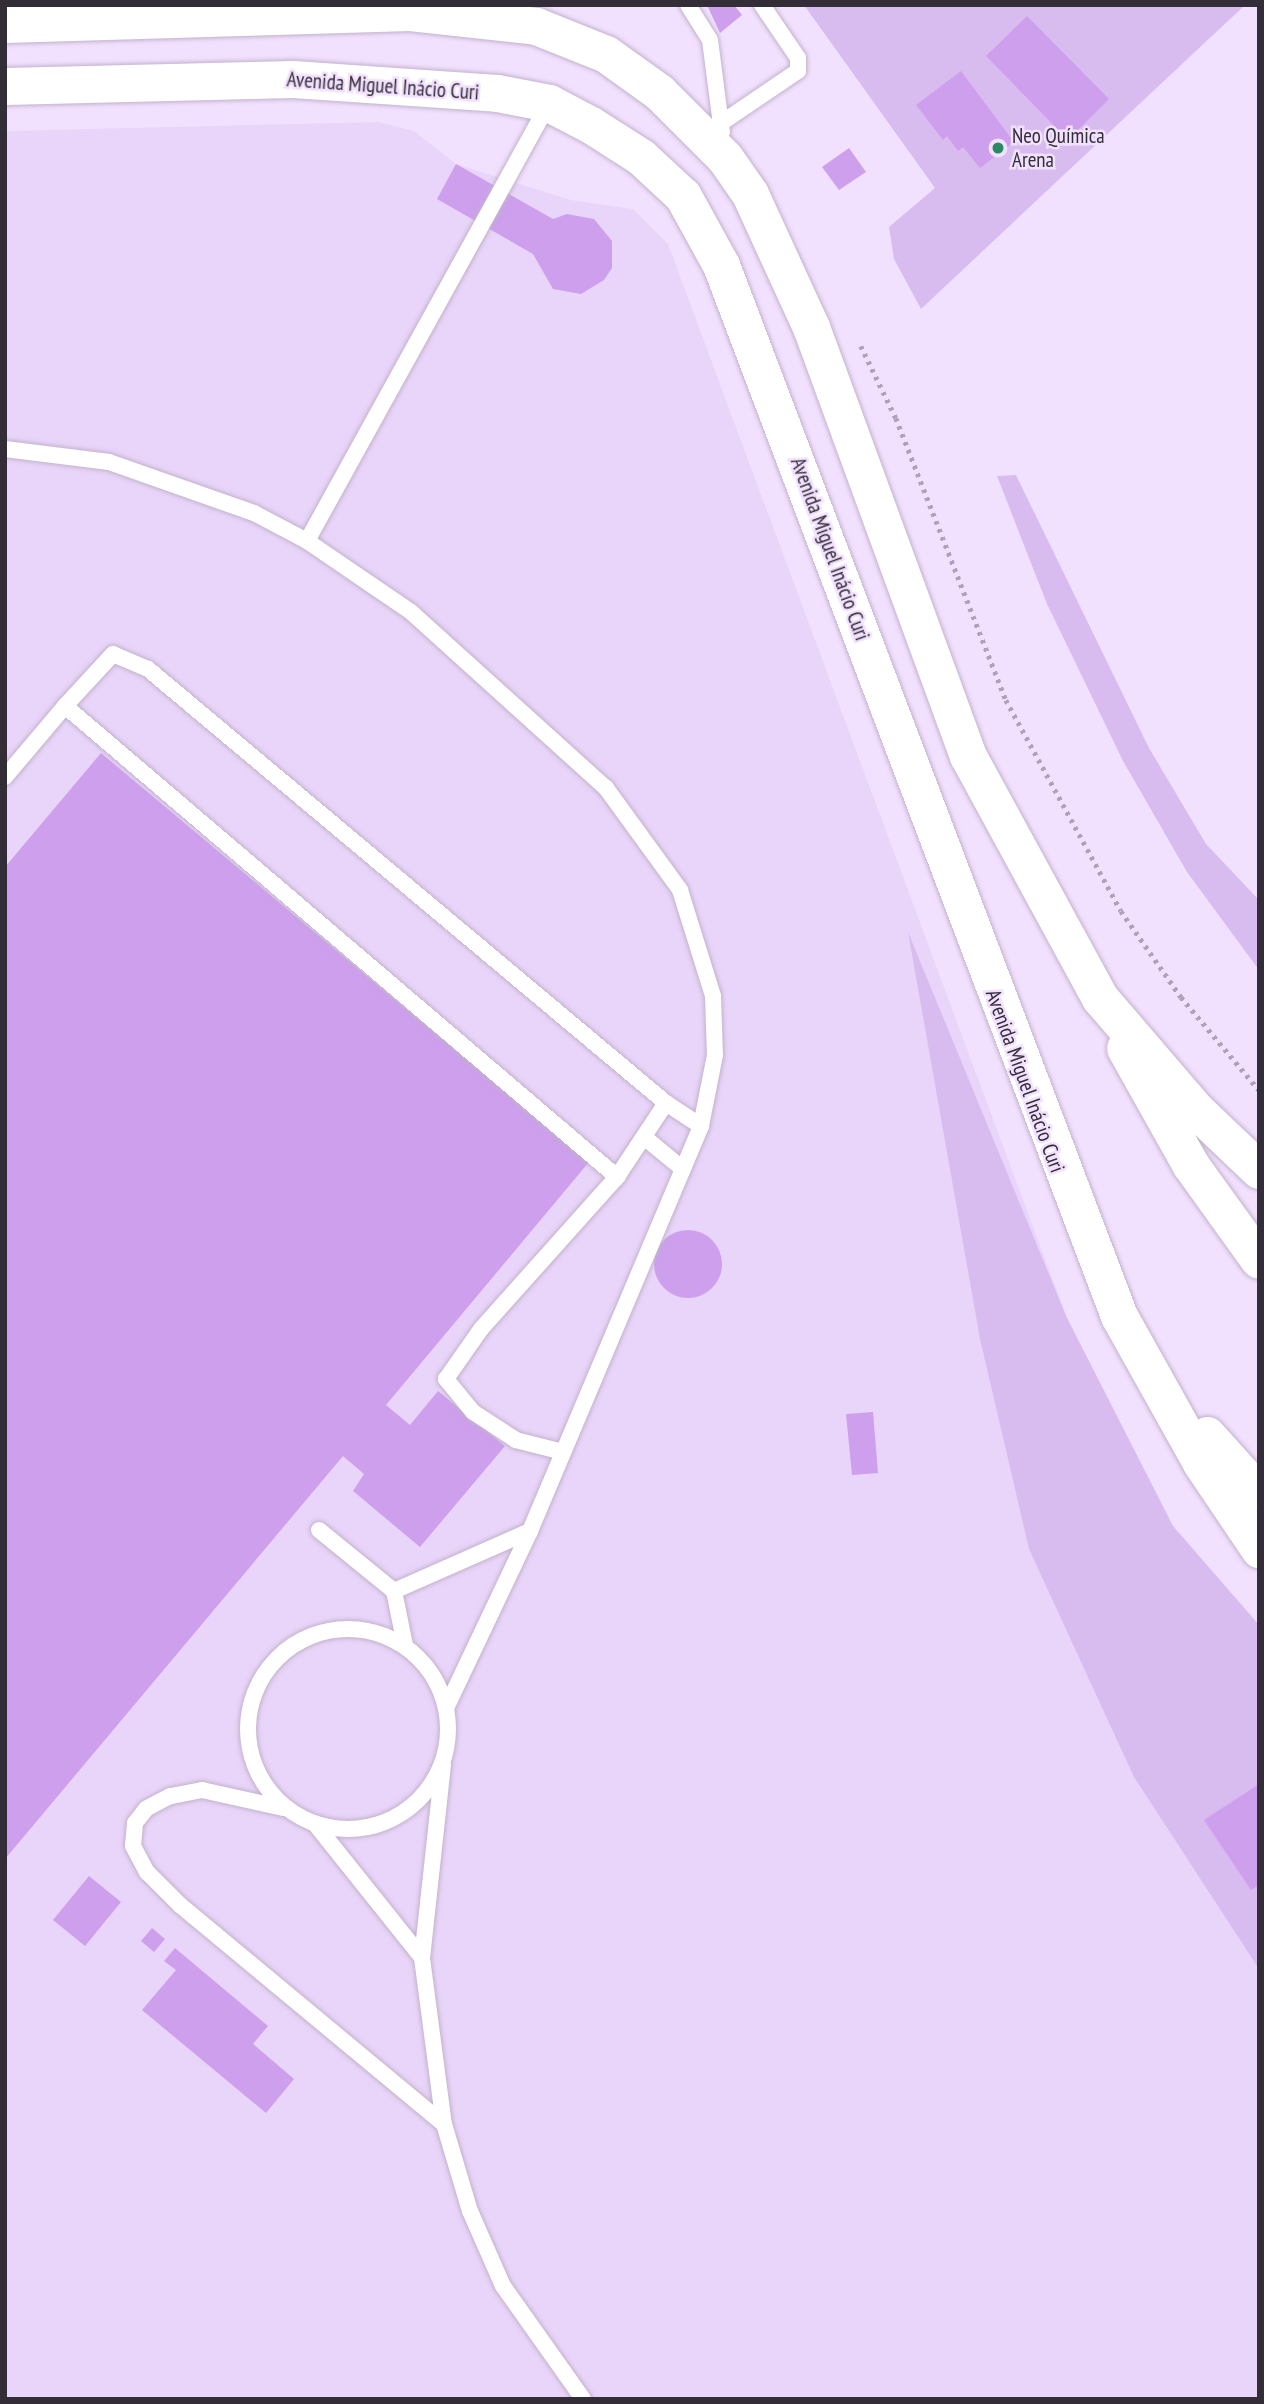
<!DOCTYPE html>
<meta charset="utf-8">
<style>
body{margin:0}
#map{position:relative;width:1264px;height:2404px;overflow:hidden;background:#f2e1fe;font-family:"PT Sans Narrow",sans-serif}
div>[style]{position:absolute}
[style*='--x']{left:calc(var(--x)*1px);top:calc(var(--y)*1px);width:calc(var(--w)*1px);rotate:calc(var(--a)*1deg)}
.built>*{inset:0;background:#e9d5f9}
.green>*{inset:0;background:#d9bcef}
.building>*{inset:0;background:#cd9fed}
.round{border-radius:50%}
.path>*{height:4.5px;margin-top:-2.25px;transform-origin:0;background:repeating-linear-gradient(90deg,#aea1b8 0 3.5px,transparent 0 8.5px)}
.roads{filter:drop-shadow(0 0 2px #c2b2cd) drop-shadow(0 0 2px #c2b2cd)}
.service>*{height:16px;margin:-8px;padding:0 8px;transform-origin:8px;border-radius:8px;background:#fff}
.service>.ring{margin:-8px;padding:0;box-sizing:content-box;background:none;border:16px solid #fff;border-radius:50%}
.tertiary>*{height:37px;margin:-18.5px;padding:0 18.5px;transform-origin:18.5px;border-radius:18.5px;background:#fff}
.dots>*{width:19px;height:19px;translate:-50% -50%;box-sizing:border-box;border:4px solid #f2e1fe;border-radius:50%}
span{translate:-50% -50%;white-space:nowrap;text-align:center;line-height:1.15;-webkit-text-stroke:5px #f2e1fe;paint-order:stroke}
.street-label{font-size:21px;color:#332d38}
.poi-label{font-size:21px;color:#332d38}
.left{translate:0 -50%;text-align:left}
.frame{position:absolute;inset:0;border:7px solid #332d38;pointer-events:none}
</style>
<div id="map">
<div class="built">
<div style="clip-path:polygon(379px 122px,414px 131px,456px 164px,571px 200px,633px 209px,668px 244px,1067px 1318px,1173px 1526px,1259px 1625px,1259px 2399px,5px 2399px,5px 131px)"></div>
</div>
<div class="green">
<div style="clip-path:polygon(804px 5px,1245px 5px,921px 309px,894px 259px,889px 227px,935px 188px)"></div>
<div style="clip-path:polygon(1016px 475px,1149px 748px,1206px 844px,1259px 900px,1259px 970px,1187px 872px,1123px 761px,1047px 604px,997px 476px)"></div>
<div style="clip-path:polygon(908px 932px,1067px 1318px,1173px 1526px,1259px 1625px,1259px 1969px,1134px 1777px,1029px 1549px,980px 1339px)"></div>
</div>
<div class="building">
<div style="clip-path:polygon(707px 5px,734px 5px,742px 15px,720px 33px)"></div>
<div style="clip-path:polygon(1027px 16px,1109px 99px,1068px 140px,986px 56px)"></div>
<div style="clip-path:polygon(961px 71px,1014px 142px,980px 168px,963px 147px,958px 151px,947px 136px,943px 140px,916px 105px)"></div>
<div style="clip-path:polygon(849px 148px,866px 172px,839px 190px,822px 167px)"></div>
<div style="clip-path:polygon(456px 164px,553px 219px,567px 214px,594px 219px,612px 241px,612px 268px,604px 280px,581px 294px,553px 289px,533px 254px,437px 199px)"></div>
<div style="clip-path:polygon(101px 753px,589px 1162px,386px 1405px,410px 1425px,438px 1391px,505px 1446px,420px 1547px,353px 1491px,364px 1474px,343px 1456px,5px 1859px,5px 867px)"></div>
<div class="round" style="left:654px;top:1230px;width:68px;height:68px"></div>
<div style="clip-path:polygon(873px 1412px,878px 1473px,852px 1475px,846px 1414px)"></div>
<div style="clip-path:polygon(1259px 1784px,1259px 1885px,1251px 1890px,1204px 1820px)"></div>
<div style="clip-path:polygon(89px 1876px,121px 1902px,85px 1946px,53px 1920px)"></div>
<div style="clip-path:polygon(152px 1928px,165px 1939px,154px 1952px,141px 1941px)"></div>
<div style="clip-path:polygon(175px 1948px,268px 2026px,253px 2044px,294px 2079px,266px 2113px,142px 2010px,176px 1970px,164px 1961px)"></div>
</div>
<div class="path">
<div style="--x:861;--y:346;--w:80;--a:64.1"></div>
<div style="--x:896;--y:418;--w:303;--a:68.7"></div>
<div style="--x:1006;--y:700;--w:240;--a:61.4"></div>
<div style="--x:1121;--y:911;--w:105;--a:55.1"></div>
<div style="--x:1181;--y:997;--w:121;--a:50"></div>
</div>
<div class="roads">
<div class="service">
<div style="--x:688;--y:5;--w:41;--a:57.8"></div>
<div style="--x:710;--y:40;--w:93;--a:82.6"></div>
<div style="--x:702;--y:136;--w:116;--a:-34.1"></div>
<div style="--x:798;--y:71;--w:13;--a:-90"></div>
<div style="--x:798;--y:58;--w:64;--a:-124.2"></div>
<div style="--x:5;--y:449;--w:105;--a:7.1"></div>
<div style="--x:109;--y:462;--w:154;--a:19.4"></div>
<div style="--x:254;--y:513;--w:60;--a:27.8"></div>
<div style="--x:307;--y:541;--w:500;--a:-61.08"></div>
<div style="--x:307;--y:541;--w:126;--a:34.3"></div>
<div style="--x:411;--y:612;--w:263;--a:42.1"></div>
<div style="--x:606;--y:788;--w:126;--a:54"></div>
<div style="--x:680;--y:890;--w:111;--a:72.7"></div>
<div style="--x:713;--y:996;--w:59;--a:88.1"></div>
<div style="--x:715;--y:1055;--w:72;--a:101.2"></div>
<div style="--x:701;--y:1126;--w:42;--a:-146.7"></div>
<div style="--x:666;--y:1103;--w:676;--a:-140.04"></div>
<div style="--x:148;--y:669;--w:38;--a:-157"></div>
<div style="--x:113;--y:654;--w:71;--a:132.7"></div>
<div style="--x:65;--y:706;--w:726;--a:40.47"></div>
<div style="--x:5;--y:777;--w:93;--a:-49.8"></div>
<div style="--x:644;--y:1137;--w:45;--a:39.6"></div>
<div style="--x:563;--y:1452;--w:49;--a:-165.7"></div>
<div style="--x:516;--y:1440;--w:51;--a:-146.9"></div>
<div style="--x:473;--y:1412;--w:43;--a:-129.3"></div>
<div style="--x:446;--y:1379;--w:61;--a:-55"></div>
<div style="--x:481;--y:1329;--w:204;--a:-48.2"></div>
<div style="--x:617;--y:1177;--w:89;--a:-56.5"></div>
<div style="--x:319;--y:1530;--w:97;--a:39.1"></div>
<div style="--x:394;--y:1591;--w:55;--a:78.5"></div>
<div style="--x:394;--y:1591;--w:149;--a:-23.8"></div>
<div class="ring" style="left:248px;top:1629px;width:184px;height:184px"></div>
<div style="--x:447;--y:1706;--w:194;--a:-64.6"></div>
<div style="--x:530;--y:1531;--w:440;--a:-67.1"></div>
<div style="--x:443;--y:1765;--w:194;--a:96.2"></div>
<div style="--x:422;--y:1958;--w:167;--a:82.5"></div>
<div style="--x:444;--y:2124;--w:91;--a:73.4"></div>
<div style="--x:470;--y:2211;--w:82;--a:66.3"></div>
<div style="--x:503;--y:2286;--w:138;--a:54.7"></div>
<div style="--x:283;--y:1808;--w:83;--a:-167.5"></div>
<div style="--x:202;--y:1790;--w:33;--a:169"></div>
<div style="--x:170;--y:1796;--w:27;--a:152"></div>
<div style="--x:146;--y:1809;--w:18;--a:128"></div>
<div style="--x:135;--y:1823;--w:23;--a:95"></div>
<div style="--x:133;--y:1846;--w:30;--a:62"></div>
<div style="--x:147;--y:1872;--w:47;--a:45"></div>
<div style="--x:180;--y:1905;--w:343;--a:39.7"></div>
<div style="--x:316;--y:1825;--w:170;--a:51.4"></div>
</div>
<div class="tertiary">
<div style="--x:5;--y:24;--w:405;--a:-1.7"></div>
<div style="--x:410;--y:12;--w:127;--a:6.3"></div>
<div style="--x:536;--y:26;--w:75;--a:21.8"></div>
<div style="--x:606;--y:54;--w:65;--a:35.6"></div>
<div style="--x:659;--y:92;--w:93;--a:45"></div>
<div style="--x:725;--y:158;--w:44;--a:55.2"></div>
<div style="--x:750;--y:194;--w:146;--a:65.4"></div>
<div style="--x:811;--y:327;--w:457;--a:69.9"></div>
<div style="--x:968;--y:756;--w:276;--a:61.4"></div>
<div style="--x:1100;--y:998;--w:148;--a:49.4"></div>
<div style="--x:1196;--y:1110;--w:87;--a:43.6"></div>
<div style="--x:5;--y:86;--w:288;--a:-1.4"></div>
<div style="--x:293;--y:79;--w:204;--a:3.9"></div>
<div style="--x:497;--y:93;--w:53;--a:10.9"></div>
<div style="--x:549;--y:103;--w:47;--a:27.6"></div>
<div style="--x:591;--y:125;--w:59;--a:32.6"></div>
<div style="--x:641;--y:157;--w:57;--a:42.9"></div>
<div style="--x:683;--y:196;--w:79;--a:61.2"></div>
<div style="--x:721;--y:265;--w:1124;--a:69.26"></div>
<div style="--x:1119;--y:1316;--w:168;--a:60.8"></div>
<div style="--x:1201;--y:1463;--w:104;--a:56"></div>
<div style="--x:1125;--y:1048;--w:133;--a:60.7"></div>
<div style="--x:1190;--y:1164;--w:118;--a:54.3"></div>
<div style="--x:1207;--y:1435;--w:78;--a:48.1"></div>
</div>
</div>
<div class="dots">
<div style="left:998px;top:148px;background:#2c8a61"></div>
</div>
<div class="street-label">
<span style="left:383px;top:86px;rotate:4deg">Avenida Miguel Inácio Curi</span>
<span style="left:830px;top:549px;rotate:70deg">Avenida Miguel Inácio Curi</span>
<span style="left:1025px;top:1081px;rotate:70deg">Avenida Miguel Inácio Curi</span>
</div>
<div class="poi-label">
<span class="left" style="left:1012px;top:148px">Neo Química<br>Arena</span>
</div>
<div class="frame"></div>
</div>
